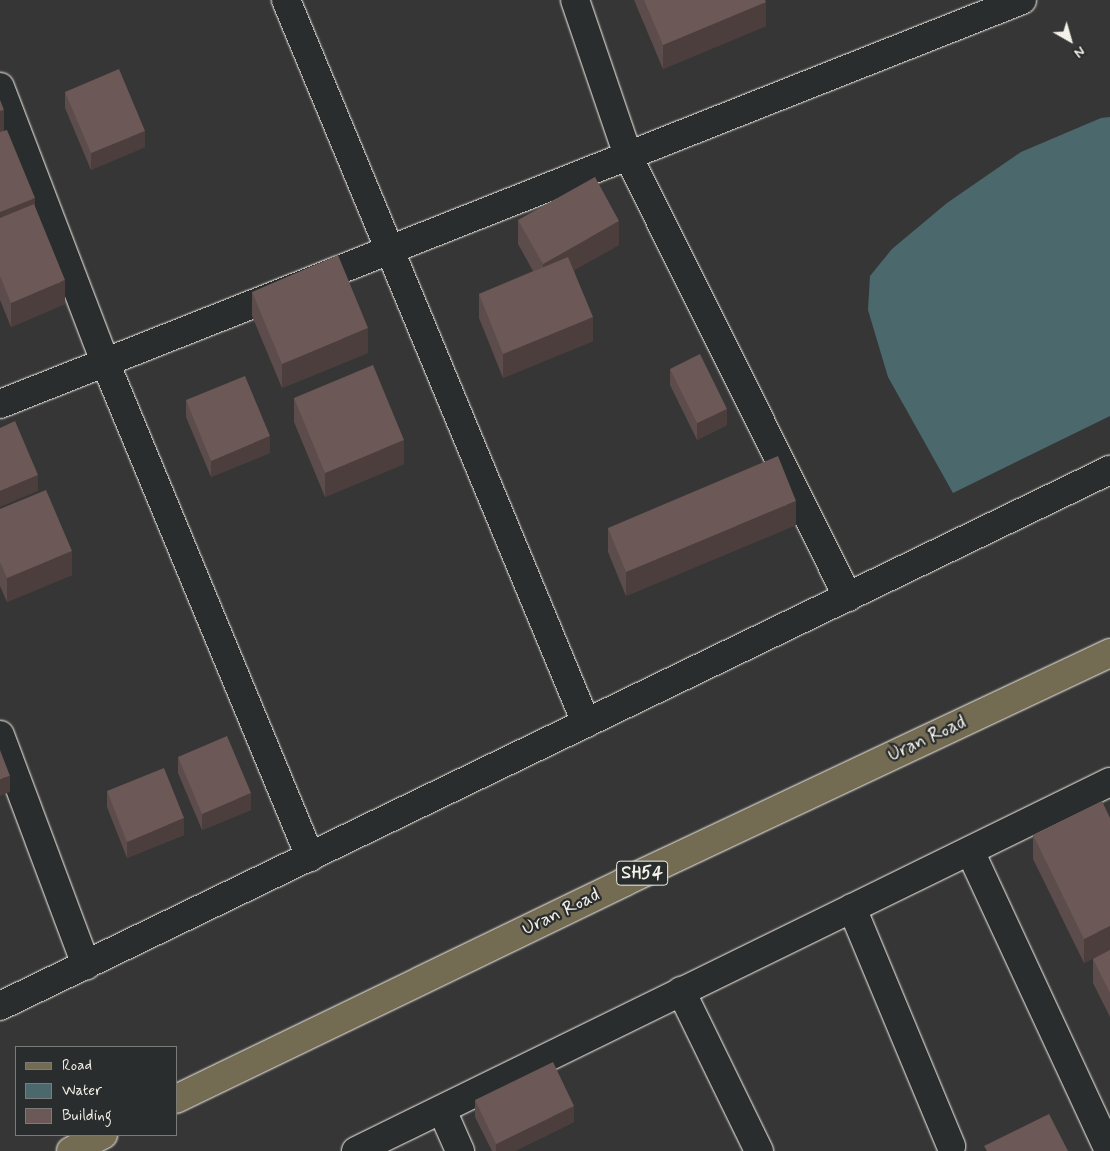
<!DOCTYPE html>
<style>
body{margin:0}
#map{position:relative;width:1110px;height:1151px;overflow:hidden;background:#373636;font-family:Mynerve,sans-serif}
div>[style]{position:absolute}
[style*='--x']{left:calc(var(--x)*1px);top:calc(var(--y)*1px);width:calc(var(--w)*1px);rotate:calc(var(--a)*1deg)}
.water>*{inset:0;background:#4b696c}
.roads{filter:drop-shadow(0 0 1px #f4f1e8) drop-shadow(0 0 1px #f4f1e8)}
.minor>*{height:28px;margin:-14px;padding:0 14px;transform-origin:14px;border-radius:14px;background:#2a2d2e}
.major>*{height:28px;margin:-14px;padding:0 14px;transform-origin:14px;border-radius:14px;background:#736b52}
.wall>*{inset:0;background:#5c4c4b}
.shaded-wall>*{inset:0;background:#4b3e3d}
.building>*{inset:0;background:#6b5857}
span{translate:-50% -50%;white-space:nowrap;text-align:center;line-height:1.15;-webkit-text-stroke:4.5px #2a2d2e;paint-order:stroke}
.shield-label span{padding:1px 4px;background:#2a2d2e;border:1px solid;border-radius:4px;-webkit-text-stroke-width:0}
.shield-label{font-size:18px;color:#f4f1e8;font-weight:700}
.street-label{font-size:19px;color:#f4f1e8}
.legend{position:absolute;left:15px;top:1046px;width:162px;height:90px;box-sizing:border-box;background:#2a2d2e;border:1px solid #7b7b78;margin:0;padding:6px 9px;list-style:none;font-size:15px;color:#f4f1e8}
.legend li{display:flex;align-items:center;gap:10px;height:25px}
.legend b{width:25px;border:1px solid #7b7b78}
.north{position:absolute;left:1045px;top:15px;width:50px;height:50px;-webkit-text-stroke:4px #2a2d2e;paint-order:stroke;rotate:142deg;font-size:14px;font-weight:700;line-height:20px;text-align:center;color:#f4f1e8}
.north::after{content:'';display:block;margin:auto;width:18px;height:22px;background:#f4f1e8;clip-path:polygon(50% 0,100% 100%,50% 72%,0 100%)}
</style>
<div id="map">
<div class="water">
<div style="clip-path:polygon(1110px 117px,1110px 416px,953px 493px,888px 377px,868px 310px,870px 276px,892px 249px,947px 203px,1021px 152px,1101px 118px)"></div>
</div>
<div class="roads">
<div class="minor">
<div style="--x:286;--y:0;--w:783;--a:67.46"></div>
<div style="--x:575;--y:0;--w:165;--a:71.2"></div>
<div style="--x:628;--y:156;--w:493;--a:63.5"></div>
<div style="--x:0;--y:87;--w:294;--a:69.1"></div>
<div style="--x:105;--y:362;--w:536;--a:67.5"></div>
<div style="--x:0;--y:404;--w:1099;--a:-21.57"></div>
<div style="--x:0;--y:735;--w:246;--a:69.5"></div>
<div style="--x:970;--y:851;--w:331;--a:65.1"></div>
<div style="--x:852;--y:908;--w:258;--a:67.4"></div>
<div style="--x:681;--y:991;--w:178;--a:64"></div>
<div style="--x:0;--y:1006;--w:1233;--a:-25.78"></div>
<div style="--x:442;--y:1110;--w:45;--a:66.3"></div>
<div style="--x:356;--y:1151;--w:839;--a:-26.08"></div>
</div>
<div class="major">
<div style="--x:176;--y:1099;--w:498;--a:-25.8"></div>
<div style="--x:624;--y:882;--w:537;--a:-25.23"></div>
<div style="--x:71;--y:1151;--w:36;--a:-27"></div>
</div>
</div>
<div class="wall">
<div style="clip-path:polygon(634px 0,765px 0,766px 26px,663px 69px)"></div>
<div style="clip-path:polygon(65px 92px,145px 147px,91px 170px,65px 108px)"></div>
<div style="clip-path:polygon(0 100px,4px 131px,35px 207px,65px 304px,11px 327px,0 300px)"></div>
<div style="clip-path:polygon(518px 220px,619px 245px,574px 270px,593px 341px,503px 378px,479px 318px,479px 294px,533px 271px,518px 244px)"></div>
<div style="clip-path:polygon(252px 292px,368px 353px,282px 388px,252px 316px)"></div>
<div style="clip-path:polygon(670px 369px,727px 425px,697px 440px,670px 385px)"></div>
<div style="clip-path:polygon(294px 398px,404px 464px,325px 497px,294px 422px)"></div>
<div style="clip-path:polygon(186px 400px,270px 453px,211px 477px,186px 417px)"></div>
<div style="clip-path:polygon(0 509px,72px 575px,7px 602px,0 586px)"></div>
<div style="clip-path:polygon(796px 525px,626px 596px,608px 552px,608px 528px)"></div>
<div style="clip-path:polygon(178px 757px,251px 810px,202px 830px,178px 773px)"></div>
<div style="clip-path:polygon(107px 791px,184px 835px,127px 858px,107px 807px)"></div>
<div style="clip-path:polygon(1033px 835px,1110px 950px,1084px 963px,1033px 859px)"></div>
<div style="clip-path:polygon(1110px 950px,1110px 1017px,1093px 983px,1093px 959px)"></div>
<div style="clip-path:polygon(475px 1100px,574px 1122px,515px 1151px,492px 1151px,475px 1117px)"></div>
</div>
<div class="shaded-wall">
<div style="clip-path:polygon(766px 2px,766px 26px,663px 69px,663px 45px)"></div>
<div style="clip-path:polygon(4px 110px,4px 134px,0 135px,0 111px)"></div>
<div style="clip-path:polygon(145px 131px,145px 147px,91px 170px,91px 153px)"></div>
<div style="clip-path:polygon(35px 198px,35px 222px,0 236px,0 212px)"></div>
<div style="clip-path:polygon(619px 221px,619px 245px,543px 288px,543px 264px)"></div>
<div style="clip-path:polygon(65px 280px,65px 304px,11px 327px,11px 303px)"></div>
<div style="clip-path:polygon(593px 317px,593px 341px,503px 378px,503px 354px)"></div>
<div style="clip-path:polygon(368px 328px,368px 353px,282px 388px,282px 364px)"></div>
<div style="clip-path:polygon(727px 409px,727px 425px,697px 440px,697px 423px)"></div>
<div style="clip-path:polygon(270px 436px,270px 453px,211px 477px,211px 461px)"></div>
<div style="clip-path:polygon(404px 440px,404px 464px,325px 497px,325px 473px)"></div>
<div style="clip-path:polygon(38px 475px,38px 491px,0 507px,0 491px)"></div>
<div style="clip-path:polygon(796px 501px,796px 525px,626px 596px,626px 572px)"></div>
<div style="clip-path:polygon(72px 551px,72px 575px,7px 602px,7px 578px)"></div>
<div style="clip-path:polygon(10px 776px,10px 792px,0 796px,0 779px)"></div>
<div style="clip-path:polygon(251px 793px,251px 810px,202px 830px,202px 814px)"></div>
<div style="clip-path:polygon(184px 818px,184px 835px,127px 858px,127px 842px)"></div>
<div style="clip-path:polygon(1110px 926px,1110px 950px,1084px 963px,1084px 939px)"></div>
<div style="clip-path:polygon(574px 1106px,574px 1122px,515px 1151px,496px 1151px,496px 1144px)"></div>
</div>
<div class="building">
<div style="clip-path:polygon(644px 0,765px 0,766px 2px,663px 45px)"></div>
<div style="clip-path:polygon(119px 69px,145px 131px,91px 153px,65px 92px)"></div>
<div style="clip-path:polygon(0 100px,4px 110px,0 111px)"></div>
<div style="clip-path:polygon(7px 130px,35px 198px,0 212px,0 132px)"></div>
<div style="clip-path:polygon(595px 177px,619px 221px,543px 264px,518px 220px)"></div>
<div style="clip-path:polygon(34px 204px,65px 280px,11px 303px,0 276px,0 218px)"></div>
<div style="clip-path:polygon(338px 255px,368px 328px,282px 364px,252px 292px)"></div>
<div style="clip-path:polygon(568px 257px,593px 317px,503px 354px,479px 294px)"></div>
<div style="clip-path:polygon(700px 354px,727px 409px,697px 423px,670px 369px)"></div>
<div style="clip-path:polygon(373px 365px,404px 440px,325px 473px,294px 398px)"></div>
<div style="clip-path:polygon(245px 376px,270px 436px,211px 461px,186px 400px)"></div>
<div style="clip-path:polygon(15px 421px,38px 475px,0 491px,0 428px)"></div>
<div style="clip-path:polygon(778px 456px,796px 501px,626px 572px,608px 528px)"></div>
<div style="clip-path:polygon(46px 490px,72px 551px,7px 578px,0 562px,0 509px)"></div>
<div style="clip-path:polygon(227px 736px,251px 793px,202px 814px,178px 757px)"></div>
<div style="clip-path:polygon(0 750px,10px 776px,0 779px)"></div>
<div style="clip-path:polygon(164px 768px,184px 818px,127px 842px,107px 791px)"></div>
<div style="clip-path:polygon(1102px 801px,1110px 818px,1110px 926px,1084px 939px,1033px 835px)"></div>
<div style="clip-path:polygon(1110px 950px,1110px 993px,1093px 959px)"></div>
<div style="clip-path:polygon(553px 1062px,574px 1106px,496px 1144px,475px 1100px)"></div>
<div style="clip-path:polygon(1049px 1114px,1068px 1151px,987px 1151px,984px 1146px)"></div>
</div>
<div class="shield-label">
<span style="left:642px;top:873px">SH54</span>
</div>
<div class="street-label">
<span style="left:927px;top:739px;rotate:-25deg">Uran Road</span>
<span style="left:561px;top:912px;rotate:-26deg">Uran Road</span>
</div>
<ul class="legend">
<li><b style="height:6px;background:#736b52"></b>Road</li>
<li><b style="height:14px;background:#4b696c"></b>Water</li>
<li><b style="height:14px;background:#6b5857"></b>Building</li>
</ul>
<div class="north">N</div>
</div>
